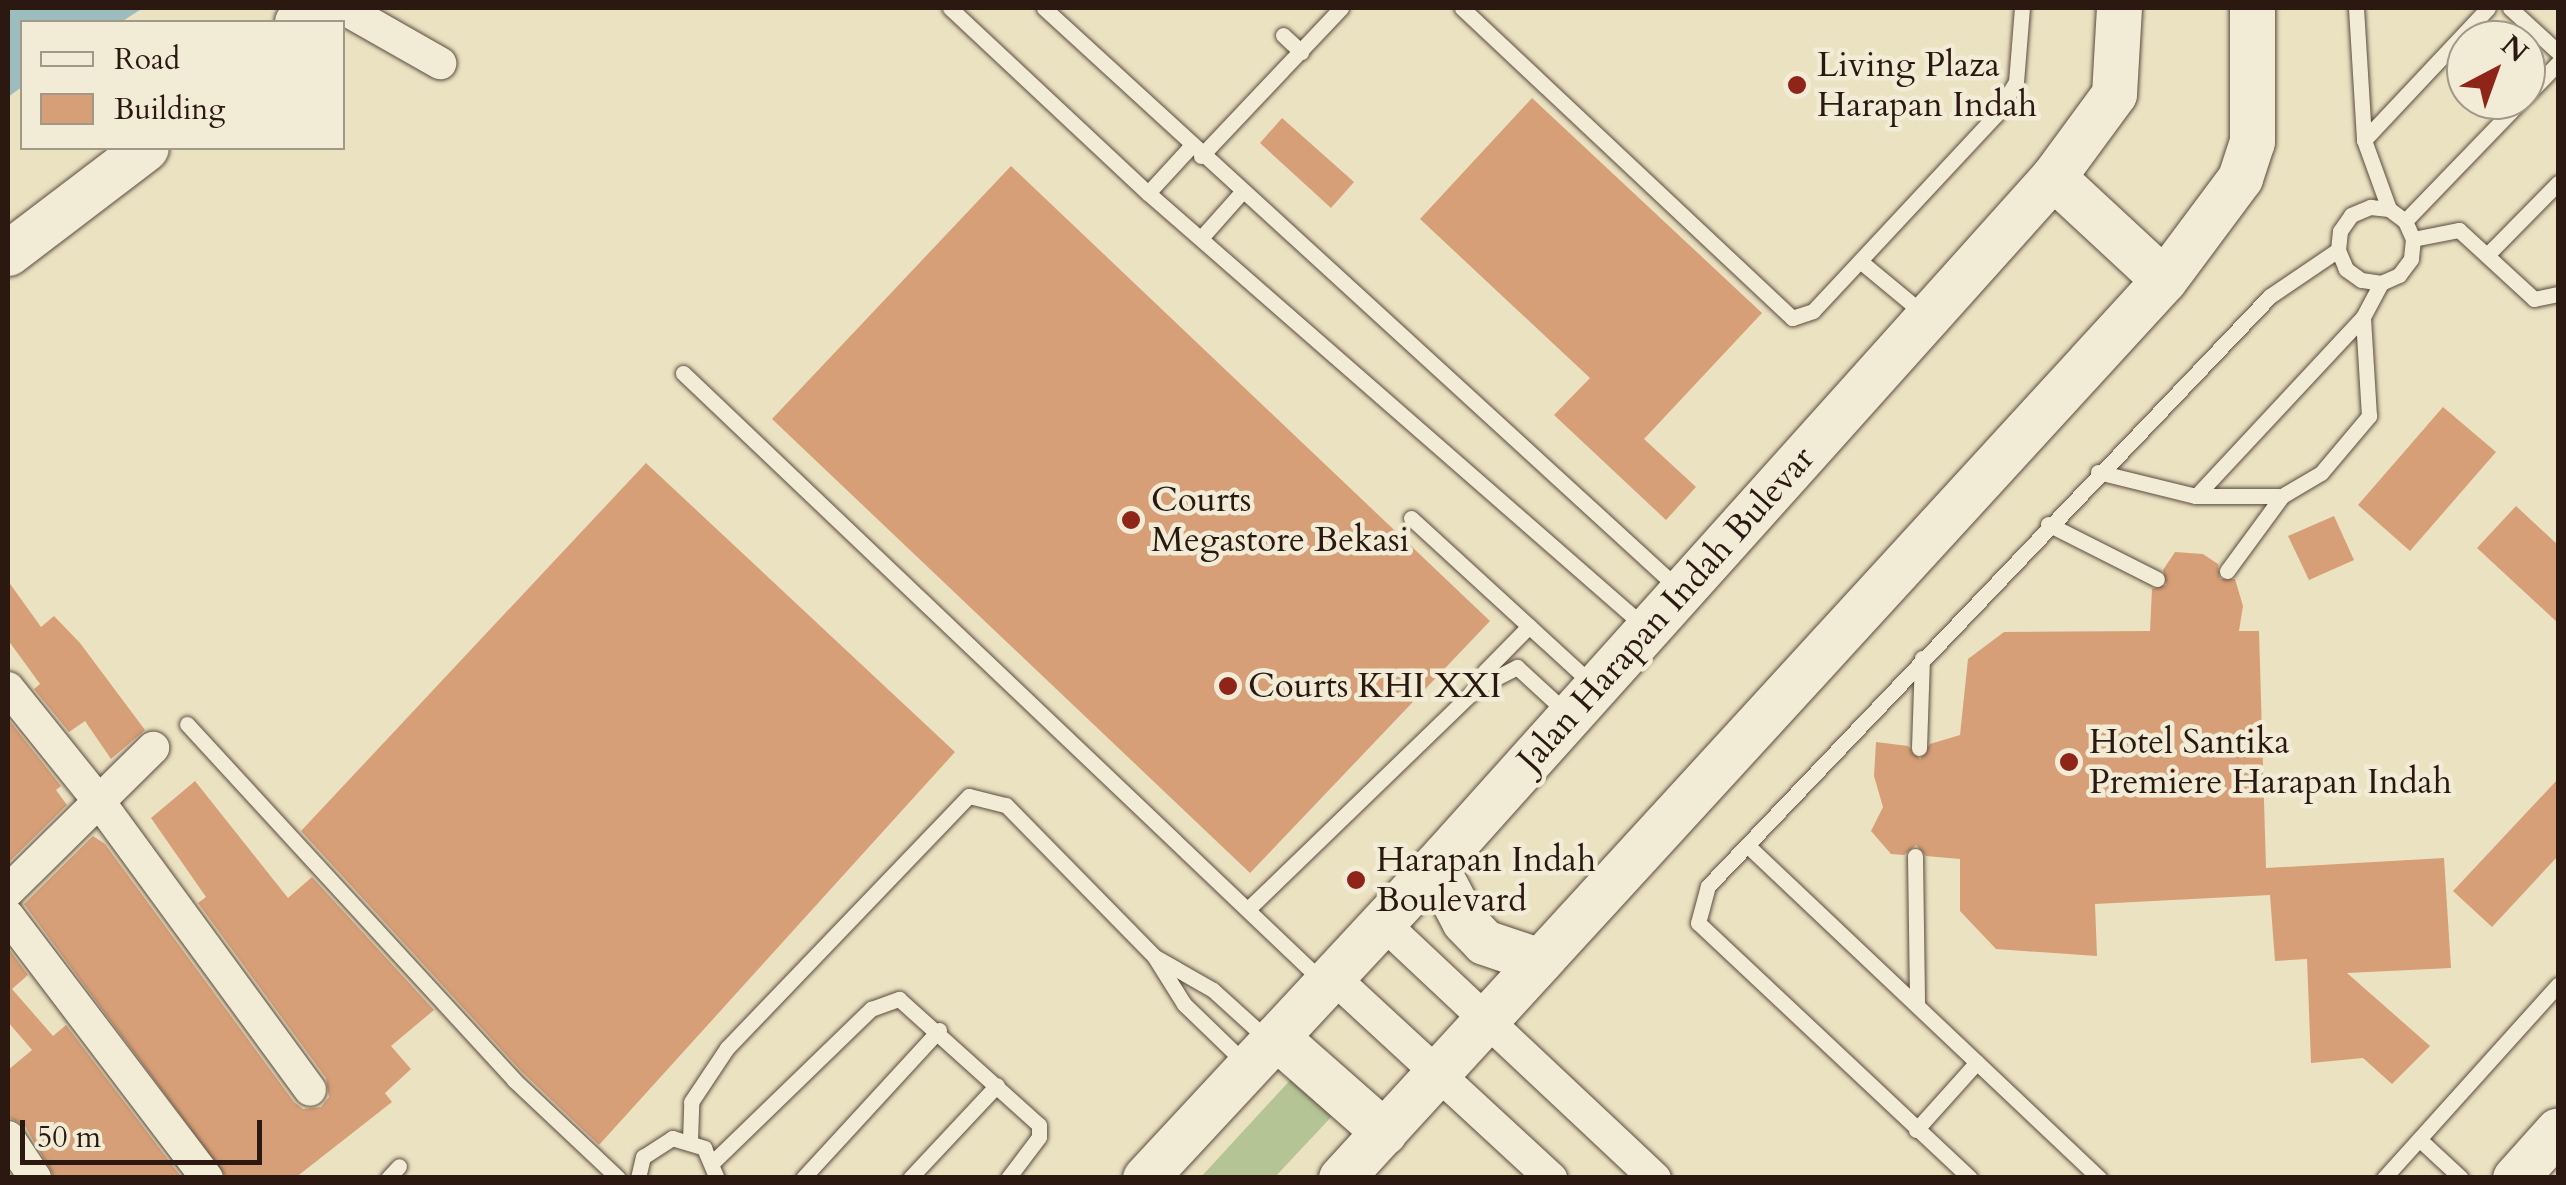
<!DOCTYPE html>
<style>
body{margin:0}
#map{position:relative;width:2566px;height:1185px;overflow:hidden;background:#ebe2c2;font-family:Cardo,serif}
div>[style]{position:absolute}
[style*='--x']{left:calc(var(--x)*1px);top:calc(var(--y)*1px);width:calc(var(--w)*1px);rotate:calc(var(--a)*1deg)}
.green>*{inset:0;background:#b5c495}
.water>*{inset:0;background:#9cbcbd}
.building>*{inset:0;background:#d79f78}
.roads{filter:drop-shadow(0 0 2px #5b4b3d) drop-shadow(0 0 2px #5b4b3d)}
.lane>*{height:15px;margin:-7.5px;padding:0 7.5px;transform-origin:7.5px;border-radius:7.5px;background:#f2ecd7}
.street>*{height:32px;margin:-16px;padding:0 16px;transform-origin:16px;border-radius:16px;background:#f2ecd7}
.secondary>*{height:45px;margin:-22.5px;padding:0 22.5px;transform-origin:22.5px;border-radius:22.5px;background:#f2ecd7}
.dots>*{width:28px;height:28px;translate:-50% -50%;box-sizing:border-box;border:5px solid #f2ecd7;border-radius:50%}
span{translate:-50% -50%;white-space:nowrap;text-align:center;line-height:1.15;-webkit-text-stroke:9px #f2ecd7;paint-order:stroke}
.poi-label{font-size:35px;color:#2b1911}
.left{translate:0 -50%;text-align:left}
.street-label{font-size:35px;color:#2b1911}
.frame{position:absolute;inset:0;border:10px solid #2b1911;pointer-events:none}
.legend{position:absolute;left:20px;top:20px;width:325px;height:130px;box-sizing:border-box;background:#f2ecd7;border:2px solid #a29888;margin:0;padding:12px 18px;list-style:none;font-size:30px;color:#2b1911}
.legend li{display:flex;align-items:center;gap:20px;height:50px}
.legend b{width:50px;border:2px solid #a29888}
.north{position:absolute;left:2446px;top:20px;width:100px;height:100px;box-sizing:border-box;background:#f2ecd7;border:2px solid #a29888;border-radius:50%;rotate:41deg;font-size:28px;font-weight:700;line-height:40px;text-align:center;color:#2b1911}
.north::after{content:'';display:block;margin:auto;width:35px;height:45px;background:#8f2418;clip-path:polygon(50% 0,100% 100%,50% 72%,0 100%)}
.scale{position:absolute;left:20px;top:1120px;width:242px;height:45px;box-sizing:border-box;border:5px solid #2b1911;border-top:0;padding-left:12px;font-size:30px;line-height:35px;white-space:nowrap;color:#2b1911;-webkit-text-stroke:8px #f2ecd7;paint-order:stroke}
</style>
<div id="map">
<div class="green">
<div style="clip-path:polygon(1293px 1077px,1335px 1113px,1275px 1177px,1200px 1178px)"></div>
</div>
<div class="water">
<div style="clip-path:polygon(8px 8px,143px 8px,121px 22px,22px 22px,22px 87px,8px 97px)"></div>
</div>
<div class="building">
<div style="clip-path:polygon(1532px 98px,1762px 313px,1644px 439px,1696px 487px,1666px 520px,1554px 415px,1590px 378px,1420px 219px)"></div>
<div style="clip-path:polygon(1282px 118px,1354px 182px,1331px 208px,1260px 143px)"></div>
<div style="clip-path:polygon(1011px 166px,1490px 621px,1250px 873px,772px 419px)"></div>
<div style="clip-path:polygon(2443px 407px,2496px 452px,2410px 551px,2358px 505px)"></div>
<div style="clip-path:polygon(646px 463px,955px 752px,599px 1145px,522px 1072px,301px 831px)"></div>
<div style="clip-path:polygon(2516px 506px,2558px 545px,2558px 623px,2477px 548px)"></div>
<div style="clip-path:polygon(2334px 516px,2354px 560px,2309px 580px,2288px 536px)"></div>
<div style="clip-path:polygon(2175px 552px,2203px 554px,2218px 564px,2220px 579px,2235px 579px,2243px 606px,2239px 631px,2259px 631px,2266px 868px,2444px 858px,2451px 968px,2347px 973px,2430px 1046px,2392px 1084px,2363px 1058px,2311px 1063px,2307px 959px,2275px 961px,2270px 895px,2095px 904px,2097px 956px,1996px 949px,1960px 911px,1960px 859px,1926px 856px,1916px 845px,1904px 855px,1891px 854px,1871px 831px,1883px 807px,1874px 776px,1876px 742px,1908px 746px,1920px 759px,1930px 744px,1960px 735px,1968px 659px,2004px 632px,2150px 631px,2152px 589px,2166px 585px,2163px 570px)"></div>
<div style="clip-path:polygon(8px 581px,41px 627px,54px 616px,80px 643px,145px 730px,111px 759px,85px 721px,69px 732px,34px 689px,40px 684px,8px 640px)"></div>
<div style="clip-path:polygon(8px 719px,61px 786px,56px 790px,67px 805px,8px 863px)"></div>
<div style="clip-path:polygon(2558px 779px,2558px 856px,2492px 927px,2453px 891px)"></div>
<div style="clip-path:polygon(195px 781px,288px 898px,312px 877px,434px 1010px,391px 1046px,411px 1069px,385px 1093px,392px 1102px,295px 1178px,227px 1178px,24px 904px,93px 836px,105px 844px,294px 1102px,303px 1109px,321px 1107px,329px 1097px,326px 1078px,198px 903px,206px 897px,151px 818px)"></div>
<div style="clip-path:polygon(8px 948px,28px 975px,12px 989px,53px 1036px,66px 1025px,182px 1178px,55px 1178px,25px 1126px,8px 1117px,8px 1070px,32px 1050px,8px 1022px)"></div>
</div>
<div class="roads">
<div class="lane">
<div style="--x:950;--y:8;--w:271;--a:43.1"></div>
<div style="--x:1148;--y:193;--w:660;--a:41.13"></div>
<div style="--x:1044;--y:8;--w:861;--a:42.46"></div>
<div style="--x:1462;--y:8;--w:453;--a:43.2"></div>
<div style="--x:1792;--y:318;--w:22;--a:-18"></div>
<div style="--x:1813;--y:311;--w:268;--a:-47"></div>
<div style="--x:1996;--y:115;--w:39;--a:-59"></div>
<div style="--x:2016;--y:82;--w:74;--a:-85.4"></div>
<div style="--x:2356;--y:8;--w:132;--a:86.5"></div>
<div style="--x:2364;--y:140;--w:73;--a:70.1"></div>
<div style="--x:2389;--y:209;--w:20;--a:37"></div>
<div style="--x:2405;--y:221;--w:20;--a:66"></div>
<div style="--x:2413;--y:239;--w:20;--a:96"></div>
<div style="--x:2411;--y:259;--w:20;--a:127"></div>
<div style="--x:2399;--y:275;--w:20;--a:156"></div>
<div style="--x:2381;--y:283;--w:20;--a:-171"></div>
<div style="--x:2361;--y:280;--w:19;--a:-144"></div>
<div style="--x:2346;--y:269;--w:21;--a:-113"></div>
<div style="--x:2338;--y:250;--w:19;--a:-84"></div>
<div style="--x:2340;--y:231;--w:19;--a:-55"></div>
<div style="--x:2351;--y:215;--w:21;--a:-23"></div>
<div style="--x:2370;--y:207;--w:19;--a:6"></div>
<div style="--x:2510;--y:8;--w:65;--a:42.5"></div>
<div style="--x:1283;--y:35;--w:25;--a:43"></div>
<div style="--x:2526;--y:96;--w:46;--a:-45.9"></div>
<div style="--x:2364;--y:140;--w:181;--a:-46.8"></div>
<div style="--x:1201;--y:156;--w:204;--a:-46.6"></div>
<div style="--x:1148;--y:193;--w:64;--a:-47.5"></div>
<div style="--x:2405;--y:221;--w:168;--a:-46"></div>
<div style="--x:1201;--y:238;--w:60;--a:-48.4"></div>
<div style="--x:2413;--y:239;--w:47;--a:-11.1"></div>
<div style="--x:2459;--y:230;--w:102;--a:42.6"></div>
<div style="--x:2534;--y:299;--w:25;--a:-12"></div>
<div style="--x:2487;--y:255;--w:101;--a:-45.4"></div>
<div style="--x:1860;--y:261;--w:85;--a:39.7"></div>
<div style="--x:683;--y:373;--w:881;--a:43.57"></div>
<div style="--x:2098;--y:472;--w:101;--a:13.8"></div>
<div style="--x:2196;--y:496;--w:245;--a:-47"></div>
<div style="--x:2363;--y:317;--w:38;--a:-62"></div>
<div style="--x:2196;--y:496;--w:86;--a:0"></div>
<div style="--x:2282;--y:496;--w:45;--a:-30.5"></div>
<div style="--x:2321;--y:473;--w:75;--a:-49.9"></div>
<div style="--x:2369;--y:416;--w:99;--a:-93.5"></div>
<div style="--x:1411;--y:518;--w:246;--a:42.5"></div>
<div style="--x:2048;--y:524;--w:122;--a:26.8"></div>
<div style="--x:2227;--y:571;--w:93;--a:-53.7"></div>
<div style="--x:1478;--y:687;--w:44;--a:-27.1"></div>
<div style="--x:1517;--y:667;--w:67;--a:42.6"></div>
<div style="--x:187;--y:724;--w:483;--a:47.4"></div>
<div style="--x:514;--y:1080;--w:143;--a:43.3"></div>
<div style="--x:1919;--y:748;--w:90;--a:-88.1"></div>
<div style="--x:1747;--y:845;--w:485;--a:43.4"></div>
<div style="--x:1915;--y:856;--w:149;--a:89.2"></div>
<div style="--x:1248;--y:909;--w:320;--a:-44"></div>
<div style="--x:1478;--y:687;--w:17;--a:-66"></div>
<div style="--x:1485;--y:671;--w:63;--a:-45.6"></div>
<div style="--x:1157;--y:958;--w:64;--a:29.7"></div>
<div style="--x:1213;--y:990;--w:73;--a:42.2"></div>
<div style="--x:1916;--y:1130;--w:91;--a:-48.1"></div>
<div style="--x:2419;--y:1139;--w:57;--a:42.9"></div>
<div style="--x:690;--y:1140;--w:38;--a:-88"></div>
<div style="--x:691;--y:1102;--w:65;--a:-56.3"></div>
<div style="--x:727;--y:1048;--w:349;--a:-46.2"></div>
<div style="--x:969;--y:796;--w:38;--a:14"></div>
<div style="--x:1006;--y:805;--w:211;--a:45.6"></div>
<div style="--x:1154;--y:956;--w:57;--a:58"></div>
<div style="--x:1184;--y:1004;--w:85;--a:44"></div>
<div style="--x:714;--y:1161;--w:219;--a:-44.1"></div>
<div style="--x:871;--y:1009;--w:30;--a:-20"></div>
<div style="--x:899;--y:999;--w:188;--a:42"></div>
<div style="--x:1039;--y:1125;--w:12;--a:90"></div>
<div style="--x:1039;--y:1137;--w:51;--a:127.1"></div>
<div style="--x:388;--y:1178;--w:16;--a:-47"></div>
<div style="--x:638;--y:1178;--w:22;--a:-77"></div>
<div style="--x:643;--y:1157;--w:35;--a:-33"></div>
<div style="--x:672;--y:1138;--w:34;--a:17"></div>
<div style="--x:704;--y:1148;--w:33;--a:67"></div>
<div style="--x:803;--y:1178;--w:201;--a:-47.4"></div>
<div style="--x:910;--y:1178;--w:127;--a:-46.9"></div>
<div style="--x:1970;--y:1178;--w:373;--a:-136.8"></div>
<div style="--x:1698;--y:923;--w:38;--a:-75"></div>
<div style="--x:1708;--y:886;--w:815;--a:-46.39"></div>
<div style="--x:2270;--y:296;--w:82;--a:-34.1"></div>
<div style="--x:2384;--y:1178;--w:260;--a:-48"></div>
</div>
<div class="street">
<div style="--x:343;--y:8;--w:112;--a:29.6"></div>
<div style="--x:8;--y:688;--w:144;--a:51.2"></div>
<div style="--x:98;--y:800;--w:359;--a:53.8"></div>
<div style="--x:8;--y:891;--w:204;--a:-44.6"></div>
<div style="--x:8;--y:916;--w:329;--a:52.8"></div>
<div style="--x:1383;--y:923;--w:373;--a:43.2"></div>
<div style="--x:1333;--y:977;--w:297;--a:42.7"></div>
<div style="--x:8;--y:1137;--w:49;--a:56.6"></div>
</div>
<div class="secondary">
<div style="--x:297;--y:22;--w:22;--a:-39"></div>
<div style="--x:2053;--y:177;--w:151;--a:42.9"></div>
<div style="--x:8;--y:253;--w:173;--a:-37.3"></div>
<div style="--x:1435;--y:866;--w:62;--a:62.2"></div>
<div style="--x:1464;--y:921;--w:29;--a:46"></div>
<div style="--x:1484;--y:942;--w:59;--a:18.7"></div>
<div style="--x:1276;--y:1037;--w:144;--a:41.3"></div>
<div style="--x:1145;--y:1178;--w:439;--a:-47.1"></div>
<div style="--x:1444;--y:856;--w:912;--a:-48.11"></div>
<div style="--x:2053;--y:177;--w:103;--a:-53.7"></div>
<div style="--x:2114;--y:94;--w:86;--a:-86.7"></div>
<div style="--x:1341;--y:1178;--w:1218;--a:-47.5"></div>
<div style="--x:2164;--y:280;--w:127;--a:-53.3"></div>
<div style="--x:2240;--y:178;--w:38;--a:-72"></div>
<div style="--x:2252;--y:142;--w:134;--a:-90"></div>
<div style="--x:2515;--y:1178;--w:64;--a:-48.1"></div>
</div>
</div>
<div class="dots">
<div style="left:1797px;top:85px;background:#8f2418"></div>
<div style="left:1131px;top:520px;background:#8f2418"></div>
<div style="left:1228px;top:686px;background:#8f2418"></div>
<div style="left:2069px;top:762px;background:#8f2418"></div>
<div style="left:1356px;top:880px;background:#8f2418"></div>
</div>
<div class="poi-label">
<span class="left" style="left:1817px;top:85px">Living Plaza<br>Harapan Indah</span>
<span class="left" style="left:1151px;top:520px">Courts<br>Megastore Bekasi</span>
<span class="left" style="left:1248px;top:686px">Courts KHI XXI</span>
<span class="left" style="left:2089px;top:762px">Hotel Santika<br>Premiere Harapan Indah</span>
<span class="left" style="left:1376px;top:880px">Harapan Indah<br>Boulevard</span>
</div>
<div class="street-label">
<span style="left:1666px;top:609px;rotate:-48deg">Jalan Harapan Indah Bulevar</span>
</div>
<div class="frame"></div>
<ul class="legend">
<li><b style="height:12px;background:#f2ecd7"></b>Road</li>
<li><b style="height:28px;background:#d79f78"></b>Building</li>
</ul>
<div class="north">N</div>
<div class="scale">50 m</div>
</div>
